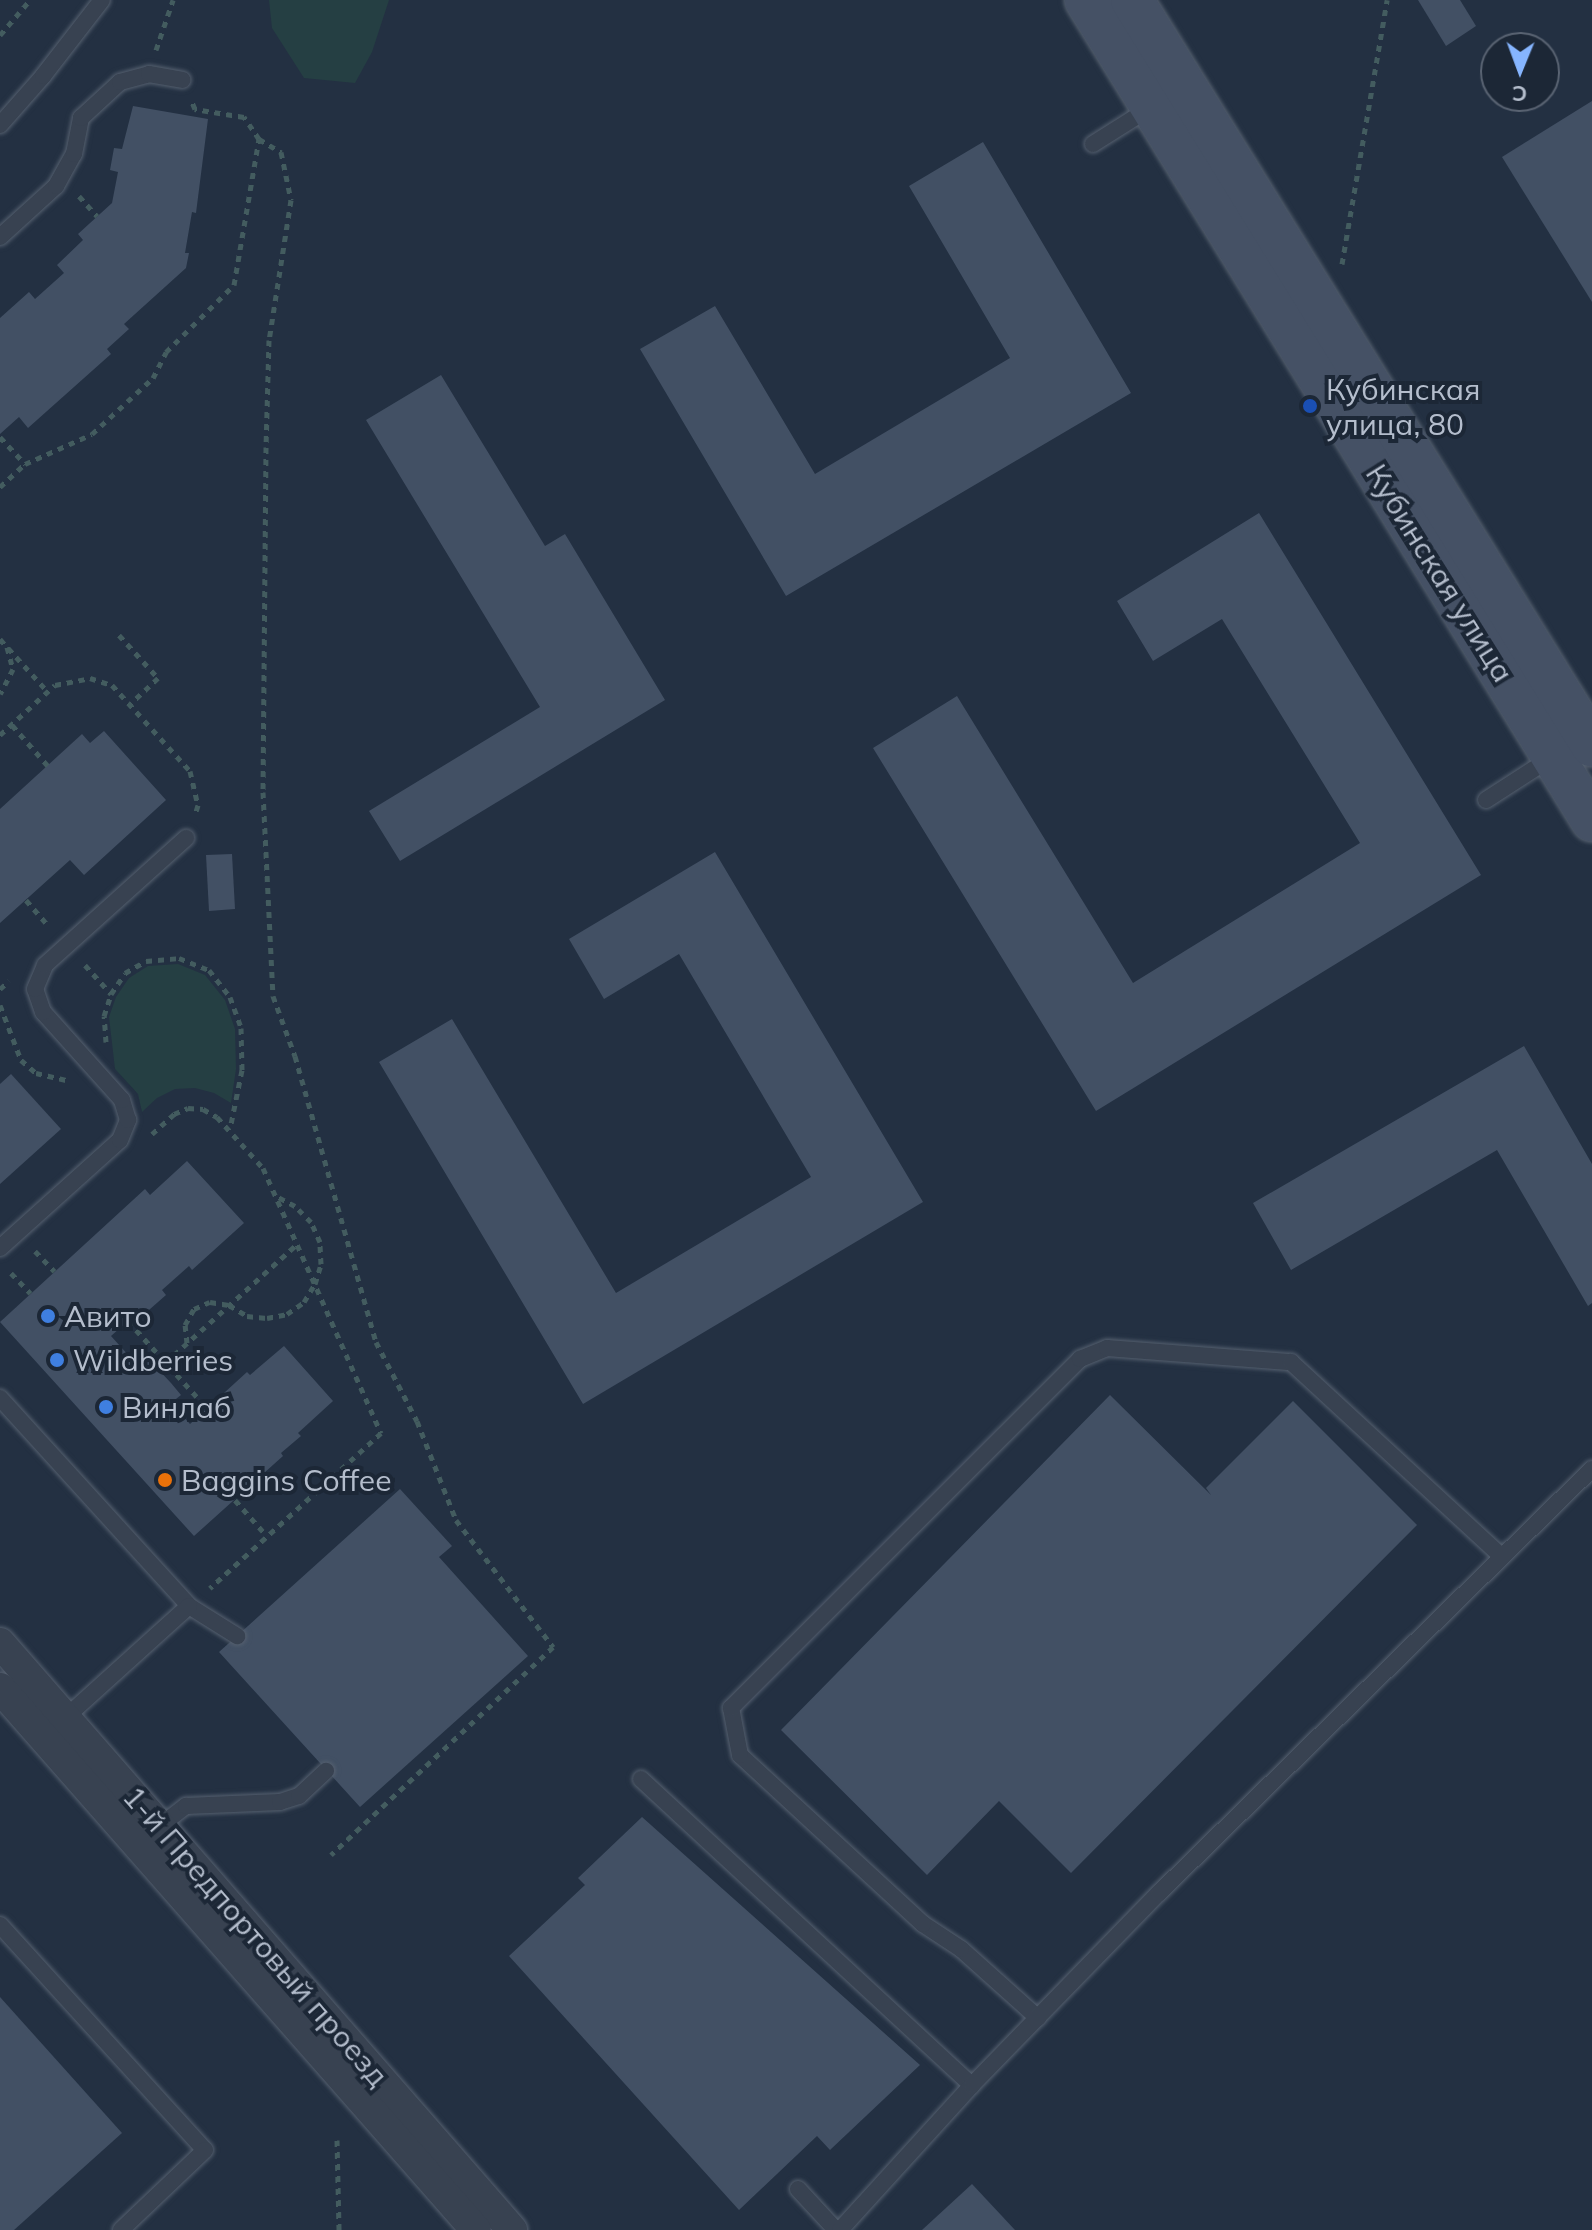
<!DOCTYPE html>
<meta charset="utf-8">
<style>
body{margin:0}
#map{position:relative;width:1592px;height:2230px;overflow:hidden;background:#233042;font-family:Mulish,sans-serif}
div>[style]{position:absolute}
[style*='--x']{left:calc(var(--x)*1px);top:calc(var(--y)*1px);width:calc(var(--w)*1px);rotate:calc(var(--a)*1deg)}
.green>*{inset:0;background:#253f43}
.building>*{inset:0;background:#425064}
.path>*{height:5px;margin-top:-2.5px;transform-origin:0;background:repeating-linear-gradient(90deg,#435c5f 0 6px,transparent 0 12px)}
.roads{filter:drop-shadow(0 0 2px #55606f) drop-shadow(0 0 2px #55606f)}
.lane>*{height:16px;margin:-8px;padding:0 8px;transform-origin:8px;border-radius:8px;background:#384251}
.street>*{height:30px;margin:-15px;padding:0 15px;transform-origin:15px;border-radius:15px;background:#384251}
.secondary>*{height:42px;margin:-21px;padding:0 21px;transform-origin:21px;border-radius:21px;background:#455165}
.dots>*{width:22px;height:22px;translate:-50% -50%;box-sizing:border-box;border:4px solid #1c2736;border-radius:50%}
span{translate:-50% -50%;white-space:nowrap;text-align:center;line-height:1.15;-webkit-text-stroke:8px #1c2736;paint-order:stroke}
.poi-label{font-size:30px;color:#b4bdcc}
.left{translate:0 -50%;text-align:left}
.street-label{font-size:30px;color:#b4bdcc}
.north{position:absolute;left:1480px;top:32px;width:80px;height:80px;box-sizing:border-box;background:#1c2736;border:2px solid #596372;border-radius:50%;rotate:181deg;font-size:22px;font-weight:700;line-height:32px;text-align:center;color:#b4bdcc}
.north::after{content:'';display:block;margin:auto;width:28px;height:36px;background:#86b5ff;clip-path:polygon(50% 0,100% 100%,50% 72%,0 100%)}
</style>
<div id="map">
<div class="green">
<div style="clip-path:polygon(269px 0,389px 0,372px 52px,355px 83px,304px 78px,272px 28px)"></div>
<div style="clip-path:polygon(178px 964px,205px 975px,225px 1000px,235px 1029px,236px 1069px,231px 1103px,214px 1093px,195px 1088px,175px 1089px,157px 1098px,142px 1112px,138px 1094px,115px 1069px,109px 1017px,116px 997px,129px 978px,148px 966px)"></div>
</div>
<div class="building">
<div style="clip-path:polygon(1418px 0,1460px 0,1476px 26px,1446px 46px)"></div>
<div style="clip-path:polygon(1592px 101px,1592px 302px,1502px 157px)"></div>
<div style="clip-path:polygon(133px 106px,208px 119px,196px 213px,192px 212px,185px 253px,189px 253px,186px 268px,124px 324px,129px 329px,107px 349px,111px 354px,28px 428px,19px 417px,0 434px,0 318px,29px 292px,35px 299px,64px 273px,57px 265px,83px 240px,78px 234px,112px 203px,118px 172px,110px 170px,114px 148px,122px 149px)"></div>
<div style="clip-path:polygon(983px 142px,1131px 393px,786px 596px,640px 349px,715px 306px,815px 474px,1010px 358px,909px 186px)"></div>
<div style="clip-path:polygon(441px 375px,545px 546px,565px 534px,665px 700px,400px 861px,369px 811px,540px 707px,366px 420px)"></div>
<div style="clip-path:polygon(1259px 513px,1481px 875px,1096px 1111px,873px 748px,957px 696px,1133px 983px,1360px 843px,1222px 619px,1153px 661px,1117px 601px)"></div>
<div style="clip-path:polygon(104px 731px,166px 800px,84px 875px,70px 860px,0 923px,0 809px,82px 734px,90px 743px)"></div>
<div style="clip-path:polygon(715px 852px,923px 1202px,583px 1404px,379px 1062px,452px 1019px,616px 1293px,811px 1177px,679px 954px,604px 999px,569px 939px)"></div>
<div style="clip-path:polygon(232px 854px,235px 909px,209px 911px,206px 855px)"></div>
<div style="clip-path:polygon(1524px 1046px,1592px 1164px,1592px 1303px,1588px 1306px,1497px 1150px,1291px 1270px,1253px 1203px)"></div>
<div style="clip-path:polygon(11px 1074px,61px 1129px,0 1184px,0 1084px)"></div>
<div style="clip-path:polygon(187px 1161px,244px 1223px,192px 1270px,189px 1266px,162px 1290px,166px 1295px,141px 1317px,137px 1313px,111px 1336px,130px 1357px,139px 1349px,171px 1383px,181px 1395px,171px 1403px,190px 1424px,247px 1372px,250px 1375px,284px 1346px,333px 1401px,298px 1433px,301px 1436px,281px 1453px,283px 1456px,194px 1536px,0 1322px,145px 1189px,150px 1195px)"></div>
<div style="clip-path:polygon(1110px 1395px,1211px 1495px,1206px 1488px,1293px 1401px,1417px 1525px,1071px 1873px,999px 1801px,927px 1875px,781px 1730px)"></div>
<div style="clip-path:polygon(400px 1489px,452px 1546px,439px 1557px,528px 1656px,360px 1807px,219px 1652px)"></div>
<div style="clip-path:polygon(642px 1817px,920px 2065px,830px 2150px,817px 2136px,739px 2210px,509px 1956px,585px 1885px,578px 1878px)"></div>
<div style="clip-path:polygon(0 1997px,122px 2133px,14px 2230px,0 2230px)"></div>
<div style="clip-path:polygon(972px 2184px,1015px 2230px,922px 2230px)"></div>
</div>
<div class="path">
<div style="--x:0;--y:35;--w:46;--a:-49.4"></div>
<div style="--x:156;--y:50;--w:53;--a:-71.2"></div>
<div style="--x:259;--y:139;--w:26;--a:31"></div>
<div style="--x:281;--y:152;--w:49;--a:78.2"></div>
<div style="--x:291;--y:200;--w:142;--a:98.9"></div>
<div style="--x:269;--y:340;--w:107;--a:91.6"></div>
<div style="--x:266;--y:447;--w:345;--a:90.5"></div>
<div style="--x:263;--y:792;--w:204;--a:87.2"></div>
<div style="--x:273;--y:996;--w:64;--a:69.9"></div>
<div style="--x:295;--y:1056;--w:297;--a:74.2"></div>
<div style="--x:376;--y:1342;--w:89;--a:62.6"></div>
<div style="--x:417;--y:1421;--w:106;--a:68.5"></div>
<div style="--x:456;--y:1520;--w:160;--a:52.6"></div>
<div style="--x:553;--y:1647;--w:304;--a:136.9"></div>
<div style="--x:79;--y:196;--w:27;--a:48"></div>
<div style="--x:1342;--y:264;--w:268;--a:-80.3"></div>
<div style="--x:0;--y:437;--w:37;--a:47"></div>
<div style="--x:0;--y:487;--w:34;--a:-43"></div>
<div style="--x:25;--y:464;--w:73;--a:-24.1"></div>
<div style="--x:92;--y:434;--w:83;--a:-42.6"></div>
<div style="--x:153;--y:378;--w:29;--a:-63"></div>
<div style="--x:166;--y:352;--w:95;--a:-44.6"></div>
<div style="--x:234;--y:285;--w:148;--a:-80.3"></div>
<div style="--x:259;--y:139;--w:27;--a:-124"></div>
<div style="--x:244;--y:117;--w:50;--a:-170.7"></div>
<div style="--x:195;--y:109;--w:8;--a:-113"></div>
<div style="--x:119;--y:635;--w:58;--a:47.8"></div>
<div style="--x:158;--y:678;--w:38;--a:137"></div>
<div style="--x:0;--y:639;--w:11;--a:49"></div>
<div style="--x:7;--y:647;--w:23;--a:75"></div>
<div style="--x:13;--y:669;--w:28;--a:117"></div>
<div style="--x:8;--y:648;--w:59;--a:47.7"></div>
<div style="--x:12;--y:725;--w:55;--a:48.7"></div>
<div style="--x:0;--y:735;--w:74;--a:-42.3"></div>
<div style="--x:55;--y:685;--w:36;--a:-11"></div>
<div style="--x:90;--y:678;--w:23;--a:18"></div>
<div style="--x:112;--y:685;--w:116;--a:47.8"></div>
<div style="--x:190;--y:771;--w:35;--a:77"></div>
<div style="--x:198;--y:805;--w:10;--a:107"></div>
<div style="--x:26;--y:900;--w:33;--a:49"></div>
<div style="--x:85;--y:965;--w:39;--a:48"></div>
<div style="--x:0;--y:989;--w:12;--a:-42"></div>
<div style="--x:0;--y:1005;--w:59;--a:69.1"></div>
<div style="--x:21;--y:1060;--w:20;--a:41"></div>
<div style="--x:36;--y:1073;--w:32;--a:13"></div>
<div style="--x:106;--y:1042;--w:26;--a:-94"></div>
<div style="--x:104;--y:1016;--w:23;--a:-72"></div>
<div style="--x:111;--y:994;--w:25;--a:-56"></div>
<div style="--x:125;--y:973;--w:24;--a:-30"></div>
<div style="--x:146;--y:961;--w:33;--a:-5"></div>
<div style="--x:179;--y:958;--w:32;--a:22"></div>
<div style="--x:209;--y:970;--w:34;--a:52"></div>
<div style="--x:230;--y:997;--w:33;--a:70"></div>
<div style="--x:241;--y:1028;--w:42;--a:88.6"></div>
<div style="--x:242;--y:1070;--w:60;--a:101.5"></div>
<div style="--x:152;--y:1134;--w:30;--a:-42"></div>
<div style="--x:174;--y:1114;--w:15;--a:-23"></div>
<div style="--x:188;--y:1108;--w:15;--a:4"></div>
<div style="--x:203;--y:1109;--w:16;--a:30"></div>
<div style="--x:217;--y:1117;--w:69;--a:48"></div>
<div style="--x:263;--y:1168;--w:290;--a:66"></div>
<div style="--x:381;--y:1433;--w:231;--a:137.8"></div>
<div style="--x:35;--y:1251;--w:28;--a:46"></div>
<div style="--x:11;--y:1273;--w:28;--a:46"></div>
<div style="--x:128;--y:1321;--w:118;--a:47.8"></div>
<div style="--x:187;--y:1343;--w:18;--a:-96"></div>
<div style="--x:185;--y:1325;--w:18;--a:-61"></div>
<div style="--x:194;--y:1309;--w:17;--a:-24"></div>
<div style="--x:210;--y:1302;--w:19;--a:9"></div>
<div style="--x:229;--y:1305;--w:21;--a:31"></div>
<div style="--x:247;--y:1316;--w:20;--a:6"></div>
<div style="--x:267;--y:1318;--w:20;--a:-11"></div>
<div style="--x:287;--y:1314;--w:21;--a:-35"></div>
<div style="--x:304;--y:1302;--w:21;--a:-59"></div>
<div style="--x:315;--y:1284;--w:21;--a:-73"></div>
<div style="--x:321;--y:1264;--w:22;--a:-93"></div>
<div style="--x:320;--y:1242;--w:22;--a:-114"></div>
<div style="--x:311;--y:1222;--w:23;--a:-135"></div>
<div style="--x:295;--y:1206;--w:21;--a:-152"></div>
<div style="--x:165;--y:1363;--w:178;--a:-42"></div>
<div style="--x:235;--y:1500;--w:48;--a:48.4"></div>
<div style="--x:337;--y:2140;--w:90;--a:88.7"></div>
</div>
<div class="roads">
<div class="lane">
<div style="--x:0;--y:125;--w:65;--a:-48.7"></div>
<div style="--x:43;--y:76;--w:96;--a:-52.2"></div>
<div style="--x:1093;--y:144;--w:67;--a:-32.3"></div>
<div style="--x:0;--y:237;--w:76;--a:-42.3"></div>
<div style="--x:56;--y:186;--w:37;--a:-61"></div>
<div style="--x:74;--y:154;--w:37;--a:-79"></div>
<div style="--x:81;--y:118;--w:53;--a:-42.7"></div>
<div style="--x:120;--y:82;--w:30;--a:-15"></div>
<div style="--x:149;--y:74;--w:34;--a:10"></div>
<div style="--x:1486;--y:800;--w:77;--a:-32.9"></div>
<div style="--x:0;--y:1248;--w:161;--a:-42"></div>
<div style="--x:120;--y:1140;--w:22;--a:-68"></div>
<div style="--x:128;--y:1120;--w:21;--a:-107"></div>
<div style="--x:122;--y:1100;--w:118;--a:-131.9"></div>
<div style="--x:43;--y:1012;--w:24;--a:-109"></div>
<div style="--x:35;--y:989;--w:26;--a:-67"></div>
<div style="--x:45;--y:965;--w:190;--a:-42"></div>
<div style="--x:0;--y:1398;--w:281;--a:47.7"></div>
<div style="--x:189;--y:1606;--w:57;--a:32"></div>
<div style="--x:65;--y:1718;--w:167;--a:-42.1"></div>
<div style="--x:641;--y:1779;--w:451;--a:42.8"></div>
<div style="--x:160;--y:1826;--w:33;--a:-38"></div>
<div style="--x:186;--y:1806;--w:94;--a:-2.4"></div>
<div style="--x:280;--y:1802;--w:20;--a:-18"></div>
<div style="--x:299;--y:1796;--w:37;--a:-43"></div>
<div style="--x:0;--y:1925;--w:304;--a:47.7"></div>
<div style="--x:205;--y:2150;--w:116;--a:136.4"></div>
<div style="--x:1038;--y:2018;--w:103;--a:-138.1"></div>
<div style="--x:961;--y:1949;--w:45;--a:-146.7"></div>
<div style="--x:923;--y:1924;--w:249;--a:-137.3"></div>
<div style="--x:740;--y:1755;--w:48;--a:-100.8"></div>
<div style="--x:731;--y:1708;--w:494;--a:-45"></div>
<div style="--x:1080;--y:1359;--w:29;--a:-22"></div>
<div style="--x:1107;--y:1348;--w:185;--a:4.4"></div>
<div style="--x:1291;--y:1362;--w:287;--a:42.7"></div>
<div style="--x:798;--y:2189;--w:56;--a:47.2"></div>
<div style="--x:840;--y:2230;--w:196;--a:-47.7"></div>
<div style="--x:972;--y:2085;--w:268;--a:-45.8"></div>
<div style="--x:1159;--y:1893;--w:606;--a:-44.4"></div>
</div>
<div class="street">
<div style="--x:0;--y:1643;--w:779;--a:48.9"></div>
<div style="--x:0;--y:1688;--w:721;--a:48.71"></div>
</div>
<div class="secondary">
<div style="--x:1086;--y:0;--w:964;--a:58.32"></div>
<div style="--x:1132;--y:0;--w:876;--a:58.31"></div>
</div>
</div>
<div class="dots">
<div style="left:1310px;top:406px;background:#1a4fb4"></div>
<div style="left:48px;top:1316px;background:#3f7fe0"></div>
<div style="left:57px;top:1360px;background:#3f7fe0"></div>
<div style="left:106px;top:1407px;background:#3f7fe0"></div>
<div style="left:165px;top:1480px;background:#e8710a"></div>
</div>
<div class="poi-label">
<span class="left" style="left:1326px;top:406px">Кубинская<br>улица, 80</span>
<span class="left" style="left:64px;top:1316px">Авито</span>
<span class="left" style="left:73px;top:1360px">Wildberries</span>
<span class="left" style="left:122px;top:1407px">Винлаб</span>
<span class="left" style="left:181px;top:1480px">Baggins Coffee</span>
</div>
<div class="street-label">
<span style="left:1440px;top:573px;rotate:58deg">Кубинская улица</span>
<span style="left:256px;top:1936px;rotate:49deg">1-й Предпортовый проезд</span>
</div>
<div class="north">С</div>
</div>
